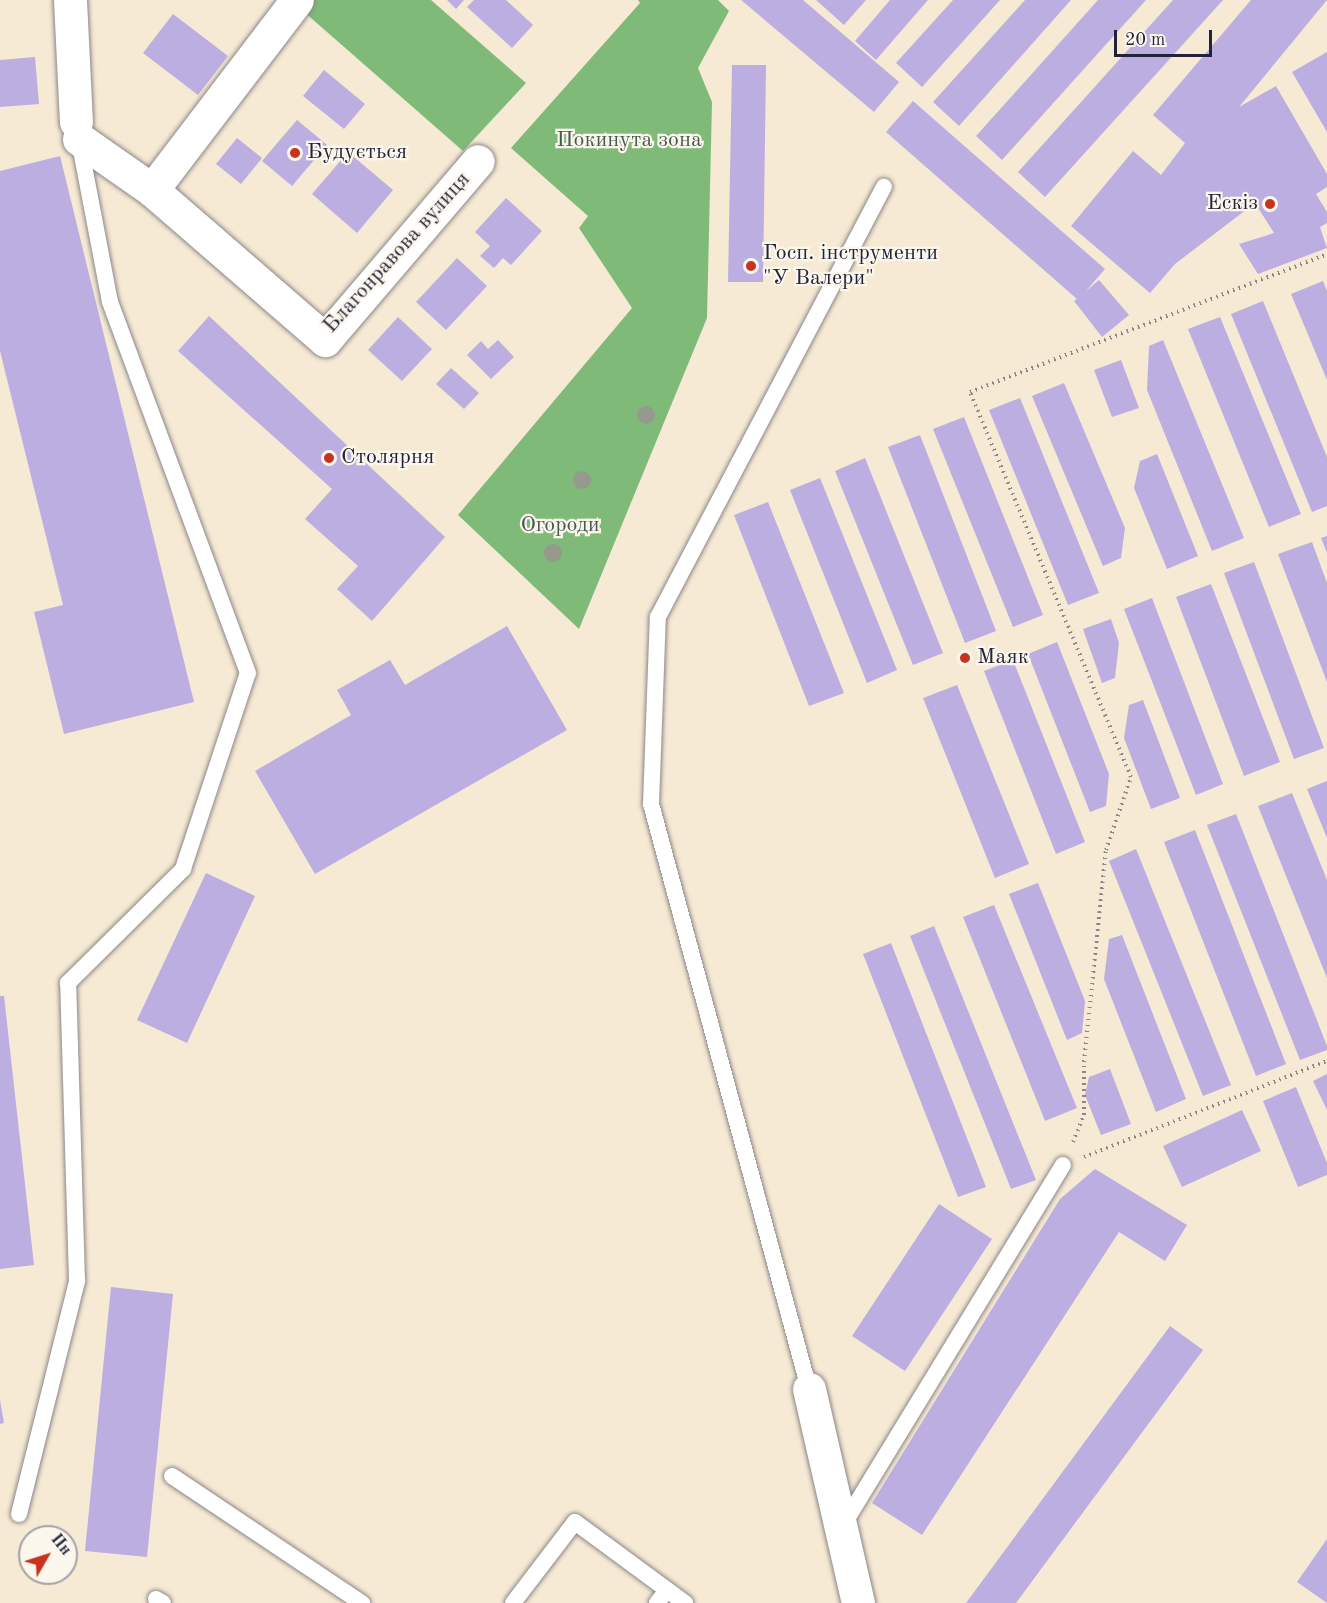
<!DOCTYPE html>
<meta charset="utf-8">
<style>
body{margin:0}
#map{position:relative;width:1327px;height:1603px;overflow:hidden;background:#f6ead4;font-family:"Old Standard TT",serif}
div>[style]{position:absolute}
[style*='--x']{left:calc(var(--x)*1px);top:calc(var(--y)*1px);width:calc(var(--w)*1px);rotate:calc(var(--a)*1deg)}
.forest>*{inset:0;background:#7fba79}
.building>*{inset:0;background:#bcaee1}
.path>*{height:4px;margin-top:-2px;transform-origin:0;background:repeating-linear-gradient(90deg,#8c8688 0 1.5px,transparent 0 6px)}
.roads{filter:drop-shadow(0 0 2px #8c8688) drop-shadow(0 0 2px #8c8688)}
.lane>*{height:16px;margin:-8px;padding:0 8px;transform-origin:8px;border-radius:8px;background:#fff}
.street>*{height:33px;margin:-16.5px;padding:0 16.5px;transform-origin:16.5px;border-radius:16.5px;background:#fff}
.trees>*{width:18px;height:18px;margin:-9px;border-radius:50%;background:#969a8e}
.dots>*{width:16px;height:16px;translate:-50% -50%;box-sizing:border-box;border:3px solid #fbf7ec;border-radius:50%}
span{translate:-50% -50%;white-space:nowrap;text-align:center;line-height:1.15;-webkit-text-stroke:4.5px #fbf7ec;paint-order:stroke}
.park-label{font-size:22px;color:#485954}
.poi-label{font-size:22px;color:#22223b}
.left{translate:0 -50%;text-align:left}
.right{translate:-100% -50%;text-align:right}
.street-label{font-size:22px;color:#22223b}
.north{position:absolute;left:18px;top:1525px;width:60px;height:60px;box-sizing:border-box;background:#fbf7ec;border:2px solid #a4a2a5;border-radius:50%;rotate:51deg;font-size:16px;font-weight:700;line-height:24px;text-align:center;color:#22223b}
.north::after{content:'';display:block;margin:auto;width:21px;height:27px;background:#c8321e;clip-path:polygon(50% 0,100% 100%,50% 72%,0 100%)}
.scale{position:absolute;left:1114px;top:30px;width:98px;height:27px;box-sizing:border-box;border:3px solid #22223b;border-top:0;padding-left:8px;font-size:18px;line-height:21px;white-space:nowrap;color:#22223b;-webkit-text-stroke:4px #fbf7ec;paint-order:stroke}
</style>
<div id="map">
<div class="forest">
<div style="clip-path:polygon(312px 0,431px 0,526px 83px,463px 151px,303px 11px)"></div>
<div style="clip-path:polygon(638px 0,718px 0,729px 11px,698px 68px,712px 102px,707px 318px,579px 629px,458px 515px,632px 308px,579px 228px,588px 216px,511px 148px,640px 3px)"></div>
</div>
<div class="building">
<div style="clip-path:polygon(447px 0,464px 0,456px 9px)"></div>
<div style="clip-path:polygon(474px 0,506px 0,533px 25px,512px 48px,467px 7px)"></div>
<div style="clip-path:polygon(741px 0,803px 0,899px 82px,874px 112px)"></div>
<div style="clip-path:polygon(816px 0,866px 0,844px 25px)"></div>
<div style="clip-path:polygon(890px 0,928px 0,876px 60px,855px 41px)"></div>
<div style="clip-path:polygon(953px 0,1000px 0,922px 87px,896px 63px)"></div>
<div style="clip-path:polygon(1025px 0,1071px 0,959px 126px,933px 102px)"></div>
<div style="clip-path:polygon(1098px 0,1146px 0,1002px 160px,976px 136px)"></div>
<div style="clip-path:polygon(1173px 0,1223px 0,1045px 197px,1018px 172px)"></div>
<div style="clip-path:polygon(1251px 0,1327px 0,1239px 107px,1276px 86px,1327px 174px,1327px 187px,1316px 194px,1327px 212px,1327px 223px,1320px 227px,1327px 248px,1258px 274px,1239px 244px,1274px 233px,1255px 203px,1175px 264px,1150px 293px,1071px 226px,1133px 151px,1161px 175px,1185px 143px,1153px 115px)"></div>
<div style="clip-path:polygon(173px 14px,228px 56px,198px 95px,143px 53px)"></div>
<div style="clip-path:polygon(1327px 52px,1327px 132px,1292px 72px)"></div>
<div style="clip-path:polygon(35px 57px,39px 104px,0 107px,0 60px)"></div>
<div style="clip-path:polygon(732px 65px,766px 65px,763px 282px,728px 282px)"></div>
<div style="clip-path:polygon(324px 70px,365px 104px,344px 129px,303px 96px)"></div>
<div style="clip-path:polygon(913px 101px,1105px 269px,1086px 291px,1099px 280px,1129px 315px,1102px 337px,1074px 301px,1077px 299px,886px 132px)"></div>
<div style="clip-path:polygon(297px 120px,327px 145px,292px 186px,262px 161px)"></div>
<div style="clip-path:polygon(237px 138px,262px 158px,241px 184px,216px 164px)"></div>
<div style="clip-path:polygon(348px 152px,393px 190px,357px 233px,312px 194px)"></div>
<div style="clip-path:polygon(60px 156px,194px 702px,64px 734px,34px 612px,63px 605px,0 351px,0 171px)"></div>
<div style="clip-path:polygon(506px 198px,542px 231px,511px 265px,503px 258px,494px 268px,480px 256px,490px 246px,475px 232px)"></div>
<div style="clip-path:polygon(457px 258px,487px 286px,446px 330px,416px 302px)"></div>
<div style="clip-path:polygon(1323px 281px,1327px 291px,1327px 380px,1291px 294px)"></div>
<div style="clip-path:polygon(1263px 301px,1327px 457px,1327px 506px,1312px 512px,1231px 314px)"></div>
<div style="clip-path:polygon(209px 316px,445px 537px,372px 621px,337px 589px,358px 566px,305px 519px,332px 489px,178px 351px)"></div>
<div style="clip-path:polygon(398px 317px,432px 349px,402px 381px,368px 350px)"></div>
<div style="clip-path:polygon(1220px 317px,1301px 514px,1269px 527px,1188px 329px)"></div>
<div style="clip-path:polygon(498px 340px,514px 357px,491px 379px,467px 355px,481px 341px,488px 349px)"></div>
<div style="clip-path:polygon(1163px 340px,1244px 538px,1212px 551px,1147px 390px,1149px 346px)"></div>
<div style="clip-path:polygon(1121px 360px,1139px 408px,1112px 417px,1094px 370px)"></div>
<div style="clip-path:polygon(451px 368px,479px 393px,464px 409px,436px 384px)"></div>
<div style="clip-path:polygon(1064px 383px,1125px 528px,1121px 558px,1103px 566px,1032px 396px)"></div>
<div style="clip-path:polygon(1020px 398px,1099px 593px,1068px 605px,989px 410px)"></div>
<div style="clip-path:polygon(964px 417px,1043px 615px,1013px 627px,933px 429px)"></div>
<div style="clip-path:polygon(920px 435px,996px 631px,965px 643px,888px 447px)"></div>
<div style="clip-path:polygon(1157px 454px,1198px 556px,1167px 569px,1134px 488px,1140px 461px)"></div>
<div style="clip-path:polygon(865px 458px,943px 653px,913px 665px,835px 471px)"></div>
<div style="clip-path:polygon(820px 478px,897px 670px,867px 683px,790px 490px)"></div>
<div style="clip-path:polygon(768px 502px,844px 693px,809px 706px,734px 515px)"></div>
<div style="clip-path:polygon(1327px 536px,1327px 553px,1321px 538px)"></div>
<div style="clip-path:polygon(1312px 542px,1327px 583px,1327px 682px,1278px 554px)"></div>
<div style="clip-path:polygon(1254px 562px,1324px 748px,1294px 759px,1224px 573px)"></div>
<div style="clip-path:polygon(1211px 584px,1280px 762px,1244px 776px,1176px 597px)"></div>
<div style="clip-path:polygon(1152px 598px,1223px 784px,1196px 795px,1124px 609px)"></div>
<div style="clip-path:polygon(1111px 619px,1119px 643px,1115px 678px,1102px 683px,1083px 629px)"></div>
<div style="clip-path:polygon(507px 626px,567px 730px,315px 874px,255px 771px,351px 715px,337px 690px,390px 660px,405px 685px)"></div>
<div style="clip-path:polygon(1057px 642px,1109px 774px,1106px 806px,1090px 812px,1028px 654px)"></div>
<div style="clip-path:polygon(1013px 660px,1085px 842px,1056px 854px,984px 671px)"></div>
<div style="clip-path:polygon(957px 685px,1029px 864px,995px 878px,923px 698px)"></div>
<div style="clip-path:polygon(1143px 700px,1180px 798px,1151px 809px,1124px 738px,1129px 705px)"></div>
<div style="clip-path:polygon(1327px 781px,1327px 838px,1307px 789px)"></div>
<div style="clip-path:polygon(1292px 793px,1327px 880px,1327px 978px,1258px 806px)"></div>
<div style="clip-path:polygon(1236px 814px,1327px 1046px,1327px 1050px,1300px 1060px,1207px 825px)"></div>
<div style="clip-path:polygon(1195px 830px,1286px 1064px,1256px 1076px,1164px 842px)"></div>
<div style="clip-path:polygon(1136px 849px,1231px 1085px,1203px 1096px,1109px 861px)"></div>
<div style="clip-path:polygon(206px 873px,255px 896px,187px 1043px,137px 1020px)"></div>
<div style="clip-path:polygon(1038px 883px,1085px 1001px,1082px 1033px,1067px 1040px,1009px 894px)"></div>
<div style="clip-path:polygon(994px 905px,1077px 1108px,1045px 1121px,963px 917px)"></div>
<div style="clip-path:polygon(934px 926px,1036px 1180px,1011px 1189px,910px 936px)"></div>
<div style="clip-path:polygon(1122px 935px,1186px 1099px,1156px 1112px,1104px 979px,1109px 939px)"></div>
<div style="clip-path:polygon(891px 943px,986px 1187px,958px 1197px,863px 954px)"></div>
<div style="clip-path:polygon(0 996px,4px 996px,34px 1265px,0 1269px)"></div>
<div style="clip-path:polygon(1110px 1069px,1131px 1124px,1101px 1135px,1085px 1095px,1089px 1077px)"></div>
<div style="clip-path:polygon(1327px 1074px,1327px 1110px,1313px 1081px)"></div>
<div style="clip-path:polygon(1296px 1087px,1327px 1163px,1327px 1175px,1298px 1187px,1263px 1101px)"></div>
<div style="clip-path:polygon(1242px 1110px,1261px 1151px,1182px 1187px,1163px 1146px)"></div>
<div style="clip-path:polygon(1095px 1169px,1187px 1225px,1165px 1261px,1119px 1232px,922px 1535px,872px 1503px,1060px 1199px)"></div>
<div style="clip-path:polygon(939px 1204px,992px 1239px,905px 1371px,852px 1336px)"></div>
<div style="clip-path:polygon(111px 1287px,173px 1294px,147px 1557px,85px 1551px)"></div>
<div style="clip-path:polygon(1170px 1326px,1203px 1350px,1016px 1603px,966px 1603px)"></div>
<div style="clip-path:polygon(0 1400px,4px 1423px,0 1424px)"></div>
<div style="clip-path:polygon(1327px 1539px,1327px 1603px,1297px 1582px)"></div>
</div>
<div class="path">
<div style="--x:1073;--y:1142;--w:29;--a:-68"></div>
<div style="--x:1084;--y:1115;--w:53;--a:-90"></div>
<div style="--x:1084;--y:1062;--w:213;--a:-84.1"></div>
<div style="--x:1106;--y:850;--w:77;--a:-71.1"></div>
<div style="--x:1131;--y:777;--w:417;--a:-112.7"></div>
<div style="--x:970;--y:392;--w:383;--a:-21.1"></div>
<div style="--x:1084;--y:1157;--w:261;--a:-21.6"></div>
</div>
<div class="roads">
<div class="lane">
<div style="--x:809;--y:1389;--w:606;--a:-105.11"></div>
<div style="--x:651;--y:804;--w:187;--a:-87.9"></div>
<div style="--x:658;--y:617;--w:486;--a:-62.3"></div>
<div style="--x:172;--y:1476;--w:229;--a:33.8"></div>
<div style="--x:19;--y:1514;--w:240;--a:-76"></div>
<div style="--x:77;--y:1281;--w:298;--a:-91.7"></div>
<div style="--x:68;--y:983;--w:162;--a:-44.7"></div>
<div style="--x:183;--y:869;--w:206;--a:-71.7"></div>
<div style="--x:248;--y:673;--w:396;--a:-110.4"></div>
<div style="--x:110;--y:302;--w:165;--a:-100.8"></div>
<div style="--x:842;--y:1527;--w:424;--a:-58.6"></div>
<div style="--x:156;--y:1599;--w:8;--a:30"></div>
<div style="--x:513;--y:1603;--w:102;--a:-52.6"></div>
<div style="--x:575;--y:1522;--w:137;--a:36.4"></div>
<div style="--x:657;--y:1603;--w:16;--a:-52"></div>
</div>
<div class="street">
<div style="--x:70;--y:0;--w:122;--a:87.2"></div>
<div style="--x:79;--y:139;--w:89;--a:34.9"></div>
<div style="--x:152;--y:190;--w:239;--a:-52.7"></div>
<div style="--x:152;--y:190;--w:229;--a:40.9"></div>
<div style="--x:325;--y:340;--w:235;--a:-49.5"></div>
<div style="--x:809;--y:1389;--w:220;--a:77.1"></div>
</div>
</div>
<div class="trees">
<div style="left:646px;top:415px"></div>
<div style="left:582px;top:480px"></div>
<div style="left:553px;top:553px"></div>
</div>
<div class="dots">
<div style="left:295px;top:153px;background:#c8321e"></div>
<div style="left:1270px;top:204px;background:#c8321e"></div>
<div style="left:751px;top:266px;background:#c8321e"></div>
<div style="left:329px;top:458px;background:#c8321e"></div>
<div style="left:965px;top:658px;background:#c8321e"></div>
</div>
<div class="park-label">
<span style="left:629px;top:141px">Покинута зона</span>
<span style="left:560px;top:526px">Огороди</span>
</div>
<div class="poi-label">
<span class="left" style="left:307px;top:153px">Будується</span>
<span class="right" style="left:1258px;top:204px">Ескіз</span>
<span class="left" style="left:763px;top:266px">Госп. інструменти<br>"У Валери"</span>
<span class="left" style="left:341px;top:458px">Столярня</span>
<span class="left" style="left:977px;top:658px">Маяк</span>
</div>
<div class="street-label">
<span style="left:397px;top:253px;rotate:-48deg">Благонравова вулиця</span>
</div>
<div class="north">Пн</div>
<div class="scale">20 m</div>
</div>
